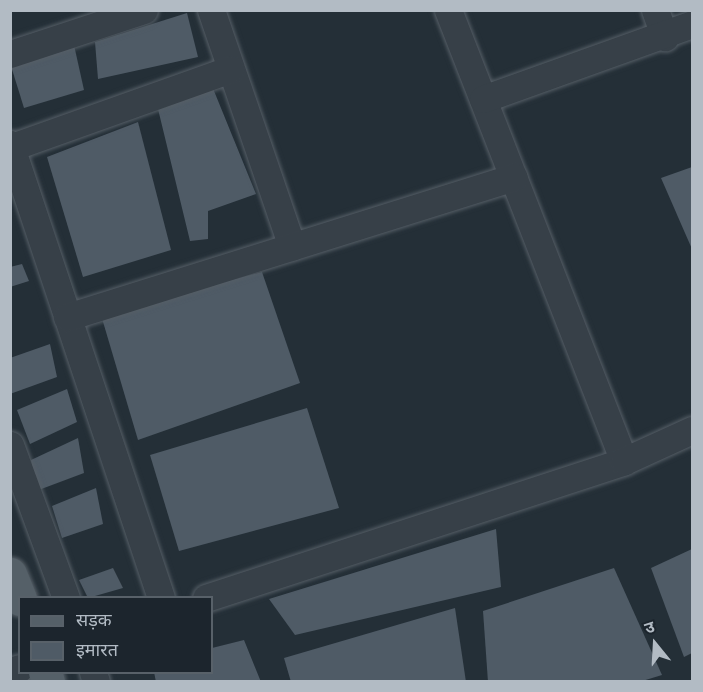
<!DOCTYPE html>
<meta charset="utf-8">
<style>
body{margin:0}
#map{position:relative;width:703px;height:692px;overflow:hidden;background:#242f37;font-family:Inter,"Noto Sans Devanagari",sans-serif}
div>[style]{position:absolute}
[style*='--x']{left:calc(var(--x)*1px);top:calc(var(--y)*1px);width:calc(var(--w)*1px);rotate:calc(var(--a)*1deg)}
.building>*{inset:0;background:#4f5b66}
.roads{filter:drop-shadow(0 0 2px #555e66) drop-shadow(0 0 2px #555e66)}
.minor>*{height:27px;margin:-13.5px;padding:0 13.5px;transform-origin:13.5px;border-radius:13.5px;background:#374048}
.major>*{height:33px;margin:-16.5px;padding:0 16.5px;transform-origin:16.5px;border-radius:16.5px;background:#556068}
span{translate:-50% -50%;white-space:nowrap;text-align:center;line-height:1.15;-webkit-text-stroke:6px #1c252d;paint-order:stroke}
.frame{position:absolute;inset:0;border:12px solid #b2bbc4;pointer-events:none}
.legend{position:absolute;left:18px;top:596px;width:195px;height:78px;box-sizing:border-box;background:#1c252d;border:2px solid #586169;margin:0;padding:8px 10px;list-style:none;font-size:18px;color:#b2bbc4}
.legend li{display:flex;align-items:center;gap:12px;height:30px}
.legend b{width:30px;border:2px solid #586169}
.north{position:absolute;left:625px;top:614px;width:60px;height:60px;-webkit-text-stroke:4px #1c252d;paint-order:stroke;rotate:342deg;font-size:16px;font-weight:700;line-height:24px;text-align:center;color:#b2bbc4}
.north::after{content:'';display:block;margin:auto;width:21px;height:27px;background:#b2bbc4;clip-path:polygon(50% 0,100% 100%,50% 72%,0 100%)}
</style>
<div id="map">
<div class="building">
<div style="clip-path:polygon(187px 13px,198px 57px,98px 79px,95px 42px)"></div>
<div style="clip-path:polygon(74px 45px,84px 90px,24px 108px,11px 66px)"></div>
<div style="clip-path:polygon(212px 86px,256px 194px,208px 211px,208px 239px,190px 241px,158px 109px)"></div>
<div style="clip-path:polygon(138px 122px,171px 250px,83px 277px,47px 157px)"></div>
<div style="clip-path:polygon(692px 167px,692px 249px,661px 178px)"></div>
<div style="clip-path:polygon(22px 264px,29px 281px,10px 287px,10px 267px)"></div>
<div style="clip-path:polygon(262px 272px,300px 383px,138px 440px,101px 315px)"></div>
<div style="clip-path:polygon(50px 344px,57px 377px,10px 394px,10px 358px)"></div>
<div style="clip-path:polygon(67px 389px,77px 422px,30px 444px,17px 410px)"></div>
<div style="clip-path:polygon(307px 408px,339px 508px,179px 551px,150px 455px)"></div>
<div style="clip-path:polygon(78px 438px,84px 473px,36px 491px,31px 460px)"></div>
<div style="clip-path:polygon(96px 488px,103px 524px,62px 538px,52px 506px)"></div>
<div style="clip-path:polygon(496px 529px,501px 587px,295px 635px,269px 599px)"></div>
<div style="clip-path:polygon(692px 549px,692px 653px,684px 657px,651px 568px)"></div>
<div style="clip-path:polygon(113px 568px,123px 588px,88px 598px,79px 580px)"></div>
<div style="clip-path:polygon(614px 568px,662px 675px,639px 682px,488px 682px,483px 611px)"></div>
<div style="clip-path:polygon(455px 608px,466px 682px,291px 682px,284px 658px)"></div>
<div style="clip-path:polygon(244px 640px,261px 682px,156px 682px,154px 672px,212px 672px,212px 648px)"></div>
</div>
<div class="roads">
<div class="minor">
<div style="--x:211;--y:10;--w:250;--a:71.1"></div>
<div style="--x:448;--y:10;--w:484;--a:68.7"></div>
<div style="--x:655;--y:10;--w:29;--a:70"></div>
<div style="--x:10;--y:54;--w:141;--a:-18.2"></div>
<div style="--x:483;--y:99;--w:222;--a:-19.7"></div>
<div style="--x:10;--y:144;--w:478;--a:71.6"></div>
<div style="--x:12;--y:147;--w:232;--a:-19.6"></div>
<div style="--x:67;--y:317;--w:468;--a:-17.4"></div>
<div style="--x:10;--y:445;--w:163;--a:69.9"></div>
<div style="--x:206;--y:598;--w:440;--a:-18.1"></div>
<div style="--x:624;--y:461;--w:75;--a:-24.5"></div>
<div style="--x:10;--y:671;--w:10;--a:-17"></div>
<div style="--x:93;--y:672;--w:10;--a:73"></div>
</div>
<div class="major">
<div style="--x:10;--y:574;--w:27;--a:68"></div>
<div style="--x:45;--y:672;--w:10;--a:73"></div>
</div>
</div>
<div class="frame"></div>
<ul class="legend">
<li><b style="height:8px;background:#556068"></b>सड़क</li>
<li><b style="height:16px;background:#4f5b66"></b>इमारत</li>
</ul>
<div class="north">उ</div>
</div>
